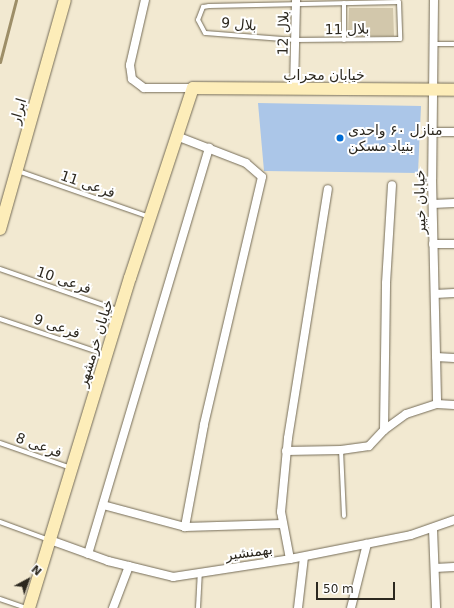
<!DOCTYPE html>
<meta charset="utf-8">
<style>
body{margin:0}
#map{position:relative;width:454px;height:608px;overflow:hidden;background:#f2e9d1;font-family:"DejaVu Sans",Cairo,sans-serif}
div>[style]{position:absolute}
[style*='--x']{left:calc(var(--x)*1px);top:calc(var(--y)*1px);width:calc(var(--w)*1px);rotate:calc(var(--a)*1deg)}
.green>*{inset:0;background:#d2c7ab}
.stream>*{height:3px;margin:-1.5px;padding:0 1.5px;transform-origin:1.5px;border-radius:1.5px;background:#9d8e68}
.building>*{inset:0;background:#abc6e8}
.roads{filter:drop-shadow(0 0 1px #756c57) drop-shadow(0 0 1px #756c57)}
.lane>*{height:4px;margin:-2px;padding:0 2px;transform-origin:2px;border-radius:2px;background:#fff}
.street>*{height:8px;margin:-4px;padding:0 4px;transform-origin:4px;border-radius:4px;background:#fff}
.secondary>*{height:12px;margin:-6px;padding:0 6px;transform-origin:6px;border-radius:6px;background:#fdedb9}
.dots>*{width:11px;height:11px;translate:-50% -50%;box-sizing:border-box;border:2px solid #fff;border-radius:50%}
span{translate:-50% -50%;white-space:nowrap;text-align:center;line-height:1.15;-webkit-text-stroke:4px #fff;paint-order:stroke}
.street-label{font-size:14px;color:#2c281f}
.poi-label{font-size:14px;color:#2c281f}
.left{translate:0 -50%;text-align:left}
.north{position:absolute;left:8px;top:560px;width:40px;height:40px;-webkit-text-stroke:3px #fff;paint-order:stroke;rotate:41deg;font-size:11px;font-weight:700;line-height:16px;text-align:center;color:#2c281f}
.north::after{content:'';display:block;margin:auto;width:14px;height:18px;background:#2c281f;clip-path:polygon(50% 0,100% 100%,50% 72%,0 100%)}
.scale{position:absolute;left:316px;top:582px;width:79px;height:18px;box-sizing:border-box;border:2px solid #2c281f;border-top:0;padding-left:5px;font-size:12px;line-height:14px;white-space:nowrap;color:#2c281f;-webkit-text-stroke:3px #fff;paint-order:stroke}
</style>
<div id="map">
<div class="green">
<div style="clip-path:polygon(349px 8px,393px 8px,394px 36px,348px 36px)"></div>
</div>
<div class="stream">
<div style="--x:0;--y:62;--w:64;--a:-75.5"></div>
</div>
<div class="building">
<div style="clip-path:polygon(258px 103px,421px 106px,418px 173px,264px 171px)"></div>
</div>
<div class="roads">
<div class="lane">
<div style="--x:399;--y:2;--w:37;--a:88"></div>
<div style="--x:400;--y:39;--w:105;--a:179.5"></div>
<div style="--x:295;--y:40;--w:90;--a:-175.6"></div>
<div style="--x:205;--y:33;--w:15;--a:-118"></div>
<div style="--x:198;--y:20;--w:14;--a:-69"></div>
<div style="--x:203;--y:7;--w:6;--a:-9"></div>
<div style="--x:209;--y:6;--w:190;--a:-1.2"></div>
<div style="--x:344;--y:3;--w:37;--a:90"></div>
<div style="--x:434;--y:44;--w:20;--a:0"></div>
<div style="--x:18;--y:171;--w:139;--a:19.3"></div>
<div style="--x:0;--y:269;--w:125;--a:19.2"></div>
<div style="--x:0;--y:319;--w:110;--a:18.6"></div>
<div style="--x:0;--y:443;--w:75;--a:19.4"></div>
<div style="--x:341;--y:450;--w:66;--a:87.4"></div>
<div style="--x:0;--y:522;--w:52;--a:20.2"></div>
<div style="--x:0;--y:599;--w:28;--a:19"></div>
<div style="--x:198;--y:608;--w:35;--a:-87"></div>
</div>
<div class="street">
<div style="--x:145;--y:0;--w:67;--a:103"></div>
<div style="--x:130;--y:65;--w:14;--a:82"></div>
<div style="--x:132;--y:79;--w:15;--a:37"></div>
<div style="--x:144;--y:88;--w:49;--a:0"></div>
<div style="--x:434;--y:0;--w:179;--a:90.6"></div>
<div style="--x:432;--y:179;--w:225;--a:88.7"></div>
<div style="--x:294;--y:90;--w:90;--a:-88.7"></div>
<div style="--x:432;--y:132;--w:22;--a:0"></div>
<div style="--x:179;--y:137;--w:72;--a:21.2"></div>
<div style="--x:246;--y:163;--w:21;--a:41"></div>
<div style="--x:262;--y:177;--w:255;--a:103.2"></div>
<div style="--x:204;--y:425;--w:104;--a:100.6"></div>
<div style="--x:433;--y:204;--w:21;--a:-3"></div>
<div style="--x:433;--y:244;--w:21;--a:0"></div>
<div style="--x:435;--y:294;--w:19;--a:-3"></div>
<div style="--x:436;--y:357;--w:18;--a:3"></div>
<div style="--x:384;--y:430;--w:147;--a:-89.2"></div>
<div style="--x:386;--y:283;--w:98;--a:-86.5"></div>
<div style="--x:286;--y:451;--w:55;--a:-1"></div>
<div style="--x:341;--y:450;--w:28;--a:-8"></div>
<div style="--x:369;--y:446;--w:22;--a:-47"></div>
<div style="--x:384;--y:430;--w:27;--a:-36"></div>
<div style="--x:406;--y:414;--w:33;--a:-18"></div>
<div style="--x:437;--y:404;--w:17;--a:3"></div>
<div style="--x:103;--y:505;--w:85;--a:15"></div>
<div style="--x:185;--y:527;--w:98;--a:-1.8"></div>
<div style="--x:433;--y:529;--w:79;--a:87.8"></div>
<div style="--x:50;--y:540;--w:62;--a:19.9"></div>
<div style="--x:108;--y:561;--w:67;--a:13.8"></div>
<div style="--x:173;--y:577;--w:118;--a:-8.7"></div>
<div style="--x:290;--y:559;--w:123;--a:-11.2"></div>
<div style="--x:411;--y:535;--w:46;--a:-19.2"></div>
<div style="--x:88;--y:554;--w:424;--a:-73.4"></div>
<div style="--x:290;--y:559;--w:48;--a:-100.8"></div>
<div style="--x:281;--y:512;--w:74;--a:-84.6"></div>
<div style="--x:288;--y:438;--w:252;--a:-80.9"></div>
<div style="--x:435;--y:568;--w:19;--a:-3"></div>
<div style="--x:113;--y:608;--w:45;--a:-69.1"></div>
<div style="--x:298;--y:608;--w:51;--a:-83.3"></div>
<div style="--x:351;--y:608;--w:66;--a:-76"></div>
</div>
<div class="secondary">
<div style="--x:0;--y:229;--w:238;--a:-74.2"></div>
<div style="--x:29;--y:608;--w:345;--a:-73"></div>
<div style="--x:130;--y:278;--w:200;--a:-71.7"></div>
<div style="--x:193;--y:88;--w:261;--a:0.4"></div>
</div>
</div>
<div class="dots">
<div style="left:340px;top:138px;background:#006cd4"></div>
</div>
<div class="street-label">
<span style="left:239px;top:24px;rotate:5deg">بلال 9</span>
<span style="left:347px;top:29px;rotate:-1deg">بلال 11</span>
<span style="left:283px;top:33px;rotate:-89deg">بلال 12</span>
<span style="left:324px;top:75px">خیابان محراب</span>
<span style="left:18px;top:111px;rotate:-74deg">ابرار</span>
<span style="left:88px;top:184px;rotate:19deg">فرعی 11</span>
<span style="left:420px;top:202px;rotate:-91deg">خیابان خیبر</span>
<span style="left:64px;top:280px;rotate:19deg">فرعی 10</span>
<span style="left:57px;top:326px;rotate:19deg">فرعی 9</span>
<span style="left:95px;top:343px;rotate:-73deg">خیابان خرمشهر</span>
<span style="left:39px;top:445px;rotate:20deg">فرعی 8</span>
<span style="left:249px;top:552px;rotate:-8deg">بهمنشیر</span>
</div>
<div class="poi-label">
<span class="left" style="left:348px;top:138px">منازل ۶۰ واحدی<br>بنیاد مسکن</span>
</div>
<div class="north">N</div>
<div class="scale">50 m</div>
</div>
